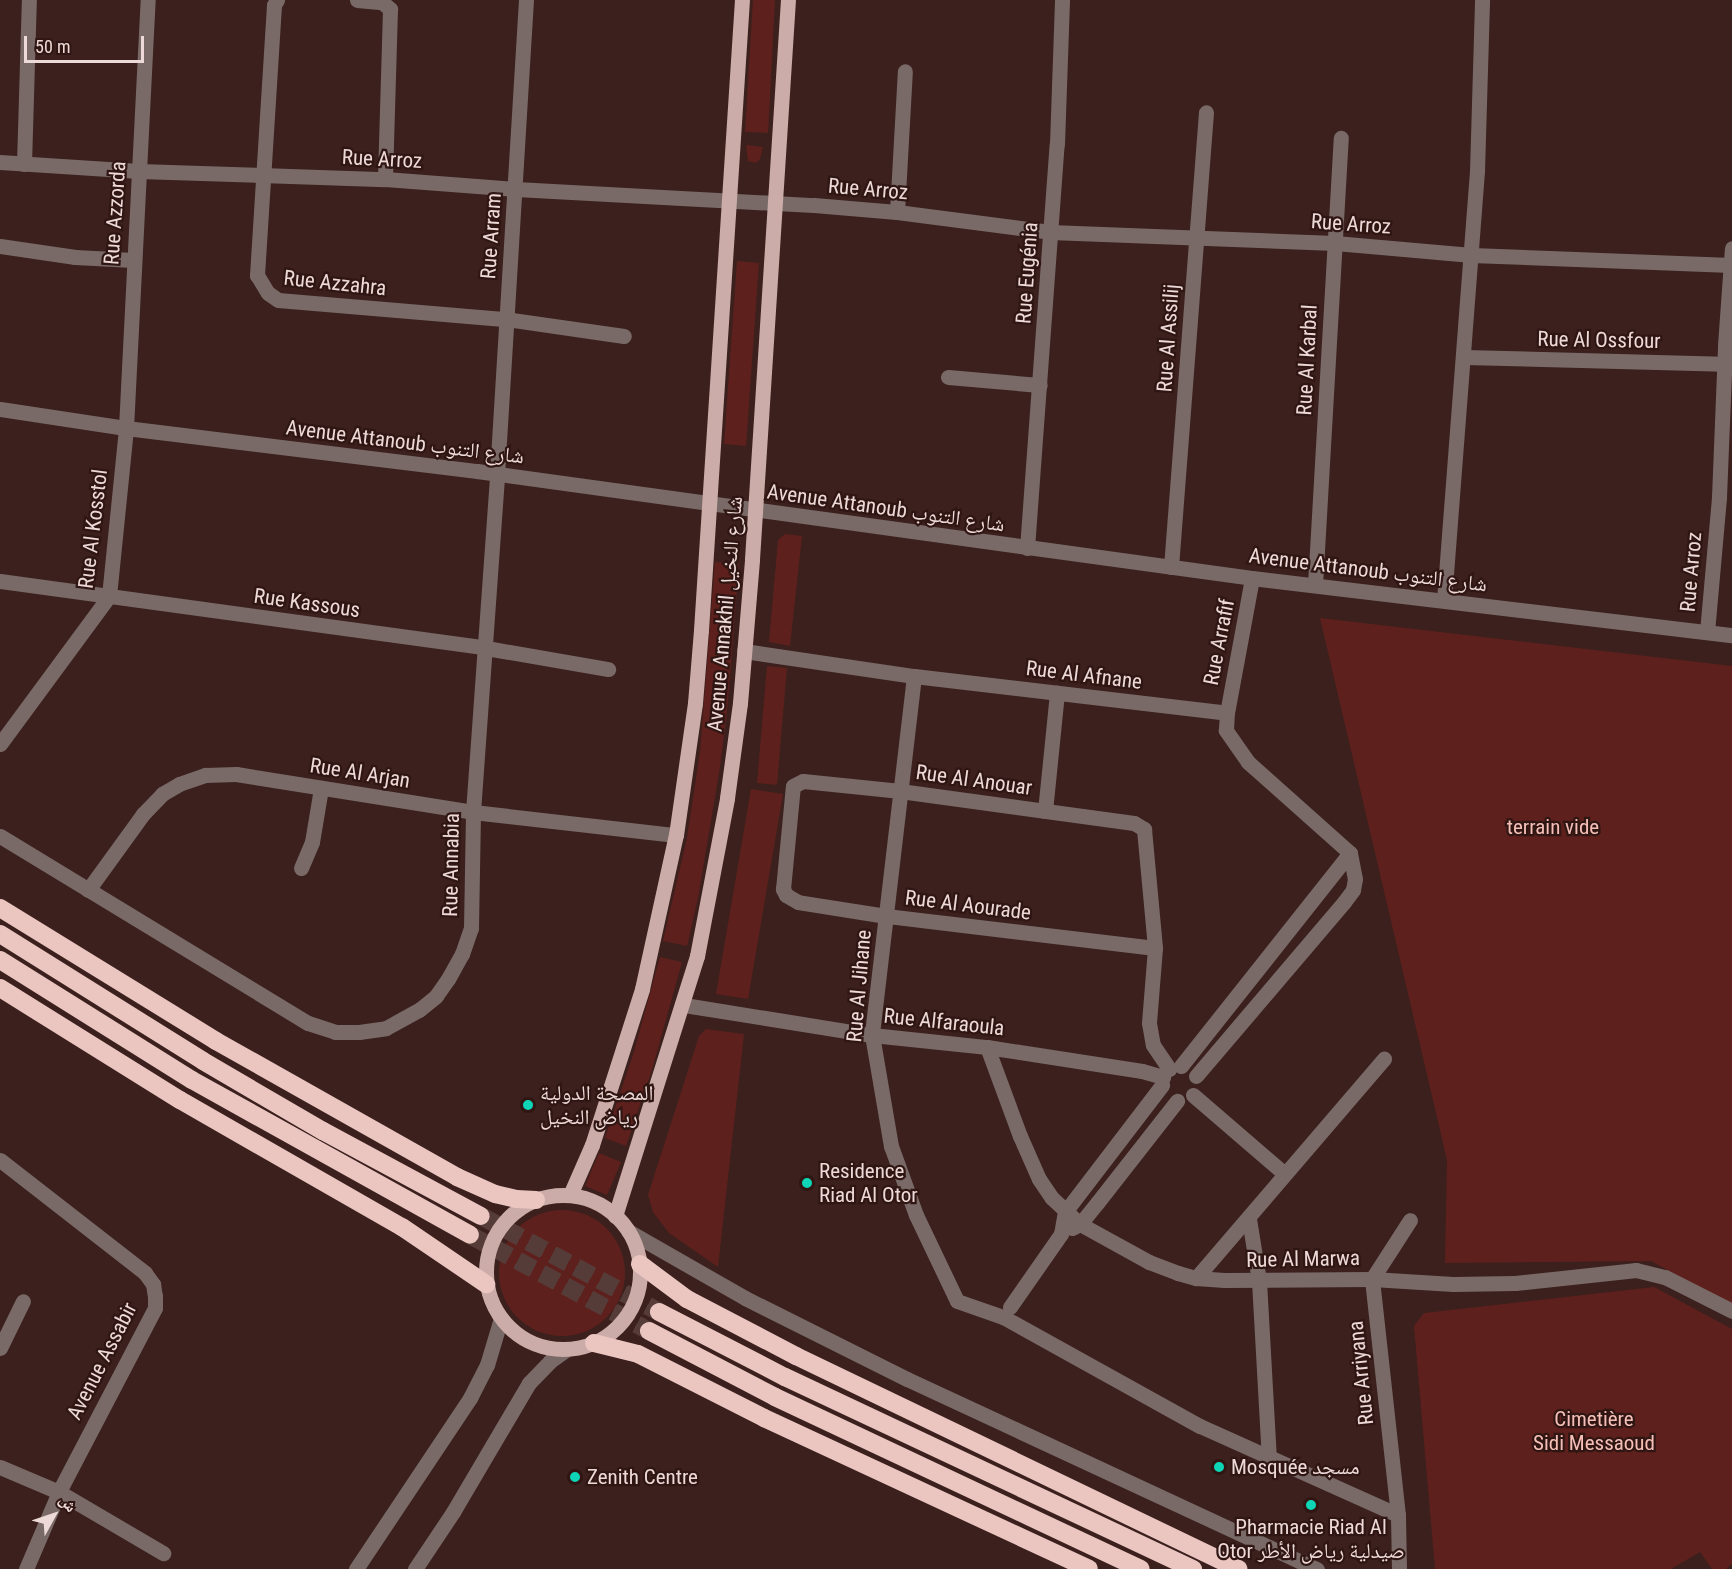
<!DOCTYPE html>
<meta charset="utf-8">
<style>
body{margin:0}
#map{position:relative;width:1732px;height:1569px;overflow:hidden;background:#3b201d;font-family:"Roboto Condensed","Noto Naskh Arabic",sans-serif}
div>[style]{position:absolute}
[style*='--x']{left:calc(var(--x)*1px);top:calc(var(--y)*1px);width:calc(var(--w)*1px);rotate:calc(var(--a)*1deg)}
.green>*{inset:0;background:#5e201c}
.round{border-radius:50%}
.highway-tunnel>*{height:18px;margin-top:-9px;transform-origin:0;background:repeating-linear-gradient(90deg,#563c39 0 18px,transparent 0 27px)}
.minor>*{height:15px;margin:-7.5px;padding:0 7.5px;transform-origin:7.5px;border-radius:7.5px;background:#796a68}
.major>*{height:15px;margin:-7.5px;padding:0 7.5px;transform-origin:7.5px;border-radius:7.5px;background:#cbaca8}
.major>.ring{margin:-7.5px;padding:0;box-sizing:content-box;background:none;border:15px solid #cbaca8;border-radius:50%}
.highway>*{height:18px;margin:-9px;padding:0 9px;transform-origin:9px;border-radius:9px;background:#ebc6c1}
.dots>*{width:16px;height:16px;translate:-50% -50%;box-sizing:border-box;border:3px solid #301613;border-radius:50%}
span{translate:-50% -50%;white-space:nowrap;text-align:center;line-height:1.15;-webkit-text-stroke:4.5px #301613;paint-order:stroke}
.street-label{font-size:21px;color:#eddad8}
.park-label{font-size:21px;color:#f5bfb8}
.poi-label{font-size:21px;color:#eddad8}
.left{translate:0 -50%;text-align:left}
.north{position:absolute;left:24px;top:1485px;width:60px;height:60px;-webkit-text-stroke:4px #301613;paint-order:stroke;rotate:50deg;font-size:16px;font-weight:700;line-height:24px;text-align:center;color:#eddad8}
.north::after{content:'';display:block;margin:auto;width:21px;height:27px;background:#eddad8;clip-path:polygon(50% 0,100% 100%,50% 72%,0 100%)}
.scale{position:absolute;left:24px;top:36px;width:120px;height:27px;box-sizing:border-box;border:3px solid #eddad8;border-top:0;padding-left:8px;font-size:18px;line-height:21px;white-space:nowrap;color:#eddad8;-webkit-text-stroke:4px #301613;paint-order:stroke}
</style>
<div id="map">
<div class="green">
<div style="clip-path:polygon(753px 0,775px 0,768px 133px,745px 132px)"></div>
<div style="clip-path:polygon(746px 145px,763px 147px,760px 159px,756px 163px,748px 161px)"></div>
<div style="clip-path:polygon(737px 261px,759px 263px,746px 446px,724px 444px)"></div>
<div style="clip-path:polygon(785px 534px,802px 536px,790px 646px,769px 642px,778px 540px)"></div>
<div style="clip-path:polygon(715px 562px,739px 564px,727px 712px,720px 767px,698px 898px,687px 946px,663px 941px,687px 838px,700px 752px)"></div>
<div style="clip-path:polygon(1320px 618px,1732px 666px,1732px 1305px,1651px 1261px,1445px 1263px,1447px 1160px)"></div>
<div style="clip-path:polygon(767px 666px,787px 668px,777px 785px,757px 783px)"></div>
<div style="clip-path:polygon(751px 789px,783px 794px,748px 999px,716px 994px)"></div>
<div style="clip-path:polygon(660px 957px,682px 962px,652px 1070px,626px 1146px,605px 1138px,633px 1055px)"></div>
<div style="clip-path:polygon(706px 1029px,744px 1034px,718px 1267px,669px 1233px,653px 1212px,648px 1195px,699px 1036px)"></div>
<div style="clip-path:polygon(599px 1153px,621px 1162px,607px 1195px,585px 1186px)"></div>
<div class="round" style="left:499px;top:1210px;width:126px;height:126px"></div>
<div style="clip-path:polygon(1654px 1287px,1732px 1329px,1732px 1564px,1726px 1569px,1712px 1569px,1700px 1552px,1671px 1569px,1435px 1569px,1414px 1326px,1424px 1313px)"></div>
</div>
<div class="highway-tunnel">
<div style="--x:481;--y:1216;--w:202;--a:28.3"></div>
<div style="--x:470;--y:1235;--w:203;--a:28.2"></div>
</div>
<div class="minor">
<div style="--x:277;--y:0;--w:6;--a:121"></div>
<div style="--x:274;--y:5;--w:271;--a:93.6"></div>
<div style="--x:257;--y:275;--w:21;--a:59"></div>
<div style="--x:268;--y:293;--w:12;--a:35"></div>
<div style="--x:278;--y:300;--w:229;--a:4.8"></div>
<div style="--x:506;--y:319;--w:119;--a:8.2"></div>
<div style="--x:357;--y:0;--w:25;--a:5"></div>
<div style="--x:382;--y:2;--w:11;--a:41"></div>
<div style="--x:390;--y:9;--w:170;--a:91.7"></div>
<div style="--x:0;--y:162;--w:139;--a:3.7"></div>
<div style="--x:139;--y:171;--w:246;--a:1.9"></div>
<div style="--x:385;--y:179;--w:131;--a:4.4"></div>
<div style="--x:516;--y:189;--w:298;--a:3.1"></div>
<div style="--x:814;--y:205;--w:83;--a:4.8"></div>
<div style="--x:897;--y:212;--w:154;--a:7.4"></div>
<div style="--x:1050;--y:232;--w:285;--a:2.2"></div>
<div style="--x:1335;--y:243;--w:137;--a:5"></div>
<div style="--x:1471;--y:255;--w:260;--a:2.2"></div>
<div style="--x:24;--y:164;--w:164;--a:-88.3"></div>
<div style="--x:897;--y:212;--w:141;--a:-86.8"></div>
<div style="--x:0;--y:246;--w:76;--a:8.3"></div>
<div style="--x:75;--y:257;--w:58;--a:3"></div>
<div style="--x:1464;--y:357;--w:268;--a:1.5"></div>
<div style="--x:948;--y:377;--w:92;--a:5"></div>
<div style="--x:0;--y:409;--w:127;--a:8.6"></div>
<div style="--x:126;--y:428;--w:354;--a:7"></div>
<div style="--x:477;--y:471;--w:782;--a:7.86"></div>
<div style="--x:1252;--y:578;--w:483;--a:6.8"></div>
<div style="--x:1027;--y:548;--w:405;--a:-85.8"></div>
<div style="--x:1057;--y:144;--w:144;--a:-88"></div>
<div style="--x:1171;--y:567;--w:456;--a:-85.6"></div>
<div style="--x:0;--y:581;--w:491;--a:7.8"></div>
<div style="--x:486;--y:648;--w:124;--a:9.8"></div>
<div style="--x:1315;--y:585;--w:448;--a:-86.7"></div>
<div style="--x:1444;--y:600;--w:430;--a:-85.6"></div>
<div style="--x:1477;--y:171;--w:171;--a:-88.3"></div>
<div style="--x:1707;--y:632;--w:136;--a:-84.9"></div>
<div style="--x:1719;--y:497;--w:152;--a:-87.7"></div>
<div style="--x:1725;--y:345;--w:97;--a:-85.9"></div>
<div style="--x:744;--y:651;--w:172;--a:8.4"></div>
<div style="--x:914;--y:676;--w:315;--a:6.7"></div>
<div style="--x:914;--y:676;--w:361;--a:96.7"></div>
<div style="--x:872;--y:1035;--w:113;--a:80.3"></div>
<div style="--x:891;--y:1146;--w:73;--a:70.1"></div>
<div style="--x:916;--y:1215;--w:95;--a:64.5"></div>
<div style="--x:957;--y:1301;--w:49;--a:19.2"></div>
<div style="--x:1003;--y:1317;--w:225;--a:29"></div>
<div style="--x:1200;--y:1426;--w:217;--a:24.2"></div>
<div style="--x:0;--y:744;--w:184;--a:-53.6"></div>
<div style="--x:109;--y:596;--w:169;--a:-84.2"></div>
<div style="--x:126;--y:428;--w:429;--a:-87.1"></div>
<div style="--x:1045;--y:811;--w:119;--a:-84.2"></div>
<div style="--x:0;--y:836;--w:360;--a:31.3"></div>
<div style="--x:308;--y:1023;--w:28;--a:18"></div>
<div style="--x:335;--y:1032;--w:24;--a:0"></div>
<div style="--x:359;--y:1032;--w:27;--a:-8"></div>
<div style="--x:386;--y:1028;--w:38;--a:-29"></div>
<div style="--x:419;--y:1010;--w:22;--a:-39"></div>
<div style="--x:436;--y:996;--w:21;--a:-55"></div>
<div style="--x:448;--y:979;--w:29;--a:-61"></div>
<div style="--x:462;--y:954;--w:28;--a:-71"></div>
<div style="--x:471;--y:928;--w:116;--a:-89"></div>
<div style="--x:473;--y:812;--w:339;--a:-85.9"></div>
<div style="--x:497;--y:474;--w:475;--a:-86.5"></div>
<div style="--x:301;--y:868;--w:28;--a:-67"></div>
<div style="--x:312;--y:842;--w:55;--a:-80.5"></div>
<div style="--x:88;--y:890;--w:94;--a:-54.1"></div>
<div style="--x:143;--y:814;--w:28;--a:-46"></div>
<div style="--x:162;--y:794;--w:20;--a:-30"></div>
<div style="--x:179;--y:784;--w:28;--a:-19"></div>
<div style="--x:205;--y:775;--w:31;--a:-2"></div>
<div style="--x:236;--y:774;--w:240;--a:9.1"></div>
<div style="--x:473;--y:812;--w:204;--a:6.5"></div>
<div style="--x:1155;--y:948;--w:271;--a:-173.2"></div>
<div style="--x:886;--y:916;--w:89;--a:-171"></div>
<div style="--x:798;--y:902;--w:14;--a:-150"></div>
<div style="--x:786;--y:895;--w:7;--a:-117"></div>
<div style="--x:783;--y:889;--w:103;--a:-84.5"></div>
<div style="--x:793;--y:786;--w:11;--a:-27"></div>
<div style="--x:803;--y:781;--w:98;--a:5.9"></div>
<div style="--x:900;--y:791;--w:236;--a:7.8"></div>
<div style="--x:1134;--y:823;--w:12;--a:31"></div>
<div style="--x:1144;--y:829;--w:120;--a:84.7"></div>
<div style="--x:1155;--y:948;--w:75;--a:94.6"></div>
<div style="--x:1149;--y:1023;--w:22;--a:80"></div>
<div style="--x:1153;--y:1045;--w:29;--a:56"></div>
<div style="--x:684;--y:1005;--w:190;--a:9.1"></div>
<div style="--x:872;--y:1035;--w:116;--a:6"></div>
<div style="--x:987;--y:1047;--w:157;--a:8.8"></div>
<div style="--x:1142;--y:1071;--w:22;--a:16"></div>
<div style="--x:987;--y:1047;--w:95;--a:69.7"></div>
<div style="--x:1020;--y:1136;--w:47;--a:66.2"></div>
<div style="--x:1039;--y:1179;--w:23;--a:56"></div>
<div style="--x:1052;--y:1198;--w:38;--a:43"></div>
<div style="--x:1080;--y:1224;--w:79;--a:28.8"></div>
<div style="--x:1149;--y:1262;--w:31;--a:21"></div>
<div style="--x:1178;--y:1273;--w:19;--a:16"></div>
<div style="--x:1196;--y:1278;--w:28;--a:4"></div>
<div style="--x:1224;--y:1280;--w:148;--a:-0.4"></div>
<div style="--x:1372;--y:1279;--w:81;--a:3.5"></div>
<div style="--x:1453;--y:1284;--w:62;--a:-0.9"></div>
<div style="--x:1515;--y:1283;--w:122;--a:-6.1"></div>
<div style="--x:1636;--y:1270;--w:30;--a:14"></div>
<div style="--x:1665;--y:1277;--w:75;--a:26.9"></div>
<div style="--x:1181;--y:1066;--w:272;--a:-51.6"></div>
<div style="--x:1196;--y:1076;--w:228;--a:-49.6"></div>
<div style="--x:1344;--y:902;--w:15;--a:-53"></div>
<div style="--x:1353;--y:890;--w:11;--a:-80"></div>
<div style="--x:1355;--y:879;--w:26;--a:-101"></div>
<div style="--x:1350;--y:853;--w:137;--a:-138.3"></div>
<div style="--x:1248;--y:762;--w:39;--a:-125"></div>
<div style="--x:1226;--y:730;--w:17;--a:-87"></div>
<div style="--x:1227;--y:713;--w:137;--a:-79.5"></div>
<div style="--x:1193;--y:1095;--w:121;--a:40.7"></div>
<div style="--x:0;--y:1160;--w:184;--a:37.9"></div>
<div style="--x:145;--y:1273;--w:14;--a:54"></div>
<div style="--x:153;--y:1284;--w:12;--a:81"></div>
<div style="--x:155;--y:1296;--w:12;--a:90"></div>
<div style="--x:155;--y:1308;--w:208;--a:117.6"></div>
<div style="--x:59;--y:1492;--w:84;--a:113.2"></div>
<div style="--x:1249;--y:1219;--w:63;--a:80.8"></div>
<div style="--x:1259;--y:1281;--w:178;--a:86.8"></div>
<div style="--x:1072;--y:1228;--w:9;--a:-27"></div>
<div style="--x:1080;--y:1224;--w:27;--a:-51"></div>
<div style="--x:1097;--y:1203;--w:130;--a:-51.9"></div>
<div style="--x:628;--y:1231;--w:135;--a:29.8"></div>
<div style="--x:745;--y:1298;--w:181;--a:26.6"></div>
<div style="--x:907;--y:1379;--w:452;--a:24.9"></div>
<div style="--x:1196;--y:1278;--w:289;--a:-49.4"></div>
<div style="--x:1010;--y:1307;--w:89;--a:-55.1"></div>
<div style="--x:1061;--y:1234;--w:22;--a:-80"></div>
<div style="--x:1065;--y:1212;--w:160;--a:-52.6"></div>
<div style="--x:0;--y:1348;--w:52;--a:-63.9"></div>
<div style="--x:0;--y:1467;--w:64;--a:23"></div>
<div style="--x:59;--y:1492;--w:121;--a:30.4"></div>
<div style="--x:356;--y:1569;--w:206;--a:-56.3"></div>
<div style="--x:470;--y:1398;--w:37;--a:-63"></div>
<div style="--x:487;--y:1365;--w:49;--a:-73.4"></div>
<div style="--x:415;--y:1569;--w:69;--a:-56.3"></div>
<div style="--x:453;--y:1512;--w:150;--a:-59.5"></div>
<div style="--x:529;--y:1383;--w:30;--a:-46"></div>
<div style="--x:550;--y:1361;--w:19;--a:-35"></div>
<div style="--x:1399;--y:1569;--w:54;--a:-91.1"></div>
<div style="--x:1398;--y:1515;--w:237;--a:-96.3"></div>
<div style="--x:1372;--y:1279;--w:70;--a:-57.2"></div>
</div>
<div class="major">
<div class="ring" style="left:486px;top:1195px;width:139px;height:139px"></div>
<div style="--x:570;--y:1195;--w:55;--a:-66.3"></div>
<div style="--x:592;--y:1145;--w:164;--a:-72.2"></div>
<div style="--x:642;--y:989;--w:158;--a:-77.6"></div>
<div style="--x:676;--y:835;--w:133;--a:-81.8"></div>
<div style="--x:695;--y:703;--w:73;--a:-85.3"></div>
<div style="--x:701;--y:630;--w:631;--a:-86.28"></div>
<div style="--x:615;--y:1216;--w:273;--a:-72.5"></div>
<div style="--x:697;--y:956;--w:161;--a:-79.2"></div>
<div style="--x:727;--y:798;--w:96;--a:-82.2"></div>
<div style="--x:740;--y:703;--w:144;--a:-85.2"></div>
<div style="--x:752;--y:559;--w:560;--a:-86.32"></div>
</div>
<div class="highway">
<div style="--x:0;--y:908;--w:254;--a:31.6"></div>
<div style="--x:216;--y:1041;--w:277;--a:29.4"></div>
<div style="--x:457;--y:1177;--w:42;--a:24.1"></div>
<div style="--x:495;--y:1194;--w:22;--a:13"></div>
<div style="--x:516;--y:1199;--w:20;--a:3"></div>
<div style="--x:0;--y:934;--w:239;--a:32"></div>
<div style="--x:203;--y:1061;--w:139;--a:30.3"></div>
<div style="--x:323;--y:1131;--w:179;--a:28.3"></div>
<div style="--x:0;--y:960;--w:226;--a:32"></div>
<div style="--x:192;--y:1080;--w:318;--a:29.1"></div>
<div style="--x:0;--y:988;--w:212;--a:31.9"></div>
<div style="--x:180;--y:1100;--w:256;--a:29.8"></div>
<div style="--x:402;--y:1227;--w:102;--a:34.2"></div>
<div style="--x:640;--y:1264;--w:59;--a:36.7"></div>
<div style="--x:687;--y:1299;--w:123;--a:27.6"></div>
<div style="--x:796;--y:1356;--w:491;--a:25.7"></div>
<div style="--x:659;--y:1312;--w:142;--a:27.3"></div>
<div style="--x:785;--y:1377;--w:451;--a:25.2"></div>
<div style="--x:649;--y:1331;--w:142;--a:27.6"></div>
<div style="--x:775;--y:1397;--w:404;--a:25.2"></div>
<div style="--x:594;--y:1343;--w:45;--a:14"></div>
<div style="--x:638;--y:1354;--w:141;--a:26.9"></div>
<div style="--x:764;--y:1418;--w:358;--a:24.9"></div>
</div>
<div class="dots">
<div style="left:528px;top:1105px;background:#0ed5b5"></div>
<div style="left:807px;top:1183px;background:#0ed5b5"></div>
<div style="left:1219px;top:1467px;background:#0ed5b5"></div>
<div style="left:575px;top:1477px;background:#0ed5b5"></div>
<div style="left:1311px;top:1505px;background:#0ed5b5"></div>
</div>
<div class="street-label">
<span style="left:382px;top:159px;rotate:3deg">Rue Arroz</span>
<span style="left:868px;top:189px;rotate:5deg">Rue Arroz</span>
<span style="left:115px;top:213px;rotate:-86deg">Rue Azzorda</span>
<span style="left:1351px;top:224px;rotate:4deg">Rue Arroz</span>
<span style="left:491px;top:236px;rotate:-86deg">Rue Arram</span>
<span style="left:1027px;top:273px;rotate:-86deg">Rue Eugénia</span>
<span style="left:335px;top:283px;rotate:6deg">Rue Azzahra</span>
<span style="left:1168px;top:338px;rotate:-86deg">Rue Al Assilij</span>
<span style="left:1599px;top:340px;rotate:1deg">Rue Al Ossfour</span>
<span style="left:1307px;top:360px;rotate:-87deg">Rue Al Karbal</span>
<span style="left:405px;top:442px;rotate:7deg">Avenue Attanoub شارع التنوب</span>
<span style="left:886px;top:508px;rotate:8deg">Avenue Attanoub شارع التنوب</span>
<span style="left:93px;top:529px;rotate:-83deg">Rue Al Kosstol</span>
<span style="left:1368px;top:570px;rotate:7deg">Avenue Attanoub شارع التنوب</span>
<span style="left:1691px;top:572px;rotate:-85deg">Rue Arroz</span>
<span style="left:307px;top:603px;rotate:8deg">Rue Kassous</span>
<span style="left:725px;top:614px;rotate:-85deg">Avenue Annakhil شارع النخيل</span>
<span style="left:1219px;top:642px;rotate:-79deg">Rue Arrafif</span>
<span style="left:1084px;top:675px;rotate:7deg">Rue Al Afnane</span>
<span style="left:360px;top:773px;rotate:9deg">Rue Al Arjan</span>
<span style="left:974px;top:780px;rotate:8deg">Rue Al Anouar</span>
<span style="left:451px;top:865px;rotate:-89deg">Rue Annabia</span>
<span style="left:968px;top:905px;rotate:7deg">Rue Al Aourade</span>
<span style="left:859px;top:986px;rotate:-85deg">Rue Al Jihane</span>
<span style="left:944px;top:1022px;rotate:6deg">Rue Alfaraoula</span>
<span style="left:1303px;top:1259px;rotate:-1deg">Rue Al Marwa</span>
<span style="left:102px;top:1361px;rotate:-63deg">Avenue Assabir</span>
<span style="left:1361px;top:1373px;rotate:-96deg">Rue Arriyana</span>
</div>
<div class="park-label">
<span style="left:1553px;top:827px">terrain vide</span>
<span style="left:1594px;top:1431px">Cimetière<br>Sidi Messaoud</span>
</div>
<div class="poi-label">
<span class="left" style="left:540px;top:1105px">المصحة الدولية<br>رياض النخيل</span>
<span class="left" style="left:819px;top:1183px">Residence<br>Riad Al Otor</span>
<span class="left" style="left:1231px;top:1467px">Mosquée مسجد</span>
<span class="left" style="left:587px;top:1477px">Zenith Centre</span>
<span style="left:1311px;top:1539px">Pharmacie Riad Al<br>Otor صيدلية رياض الأطر</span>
</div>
<div class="north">ش</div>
<div class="scale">50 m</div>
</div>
